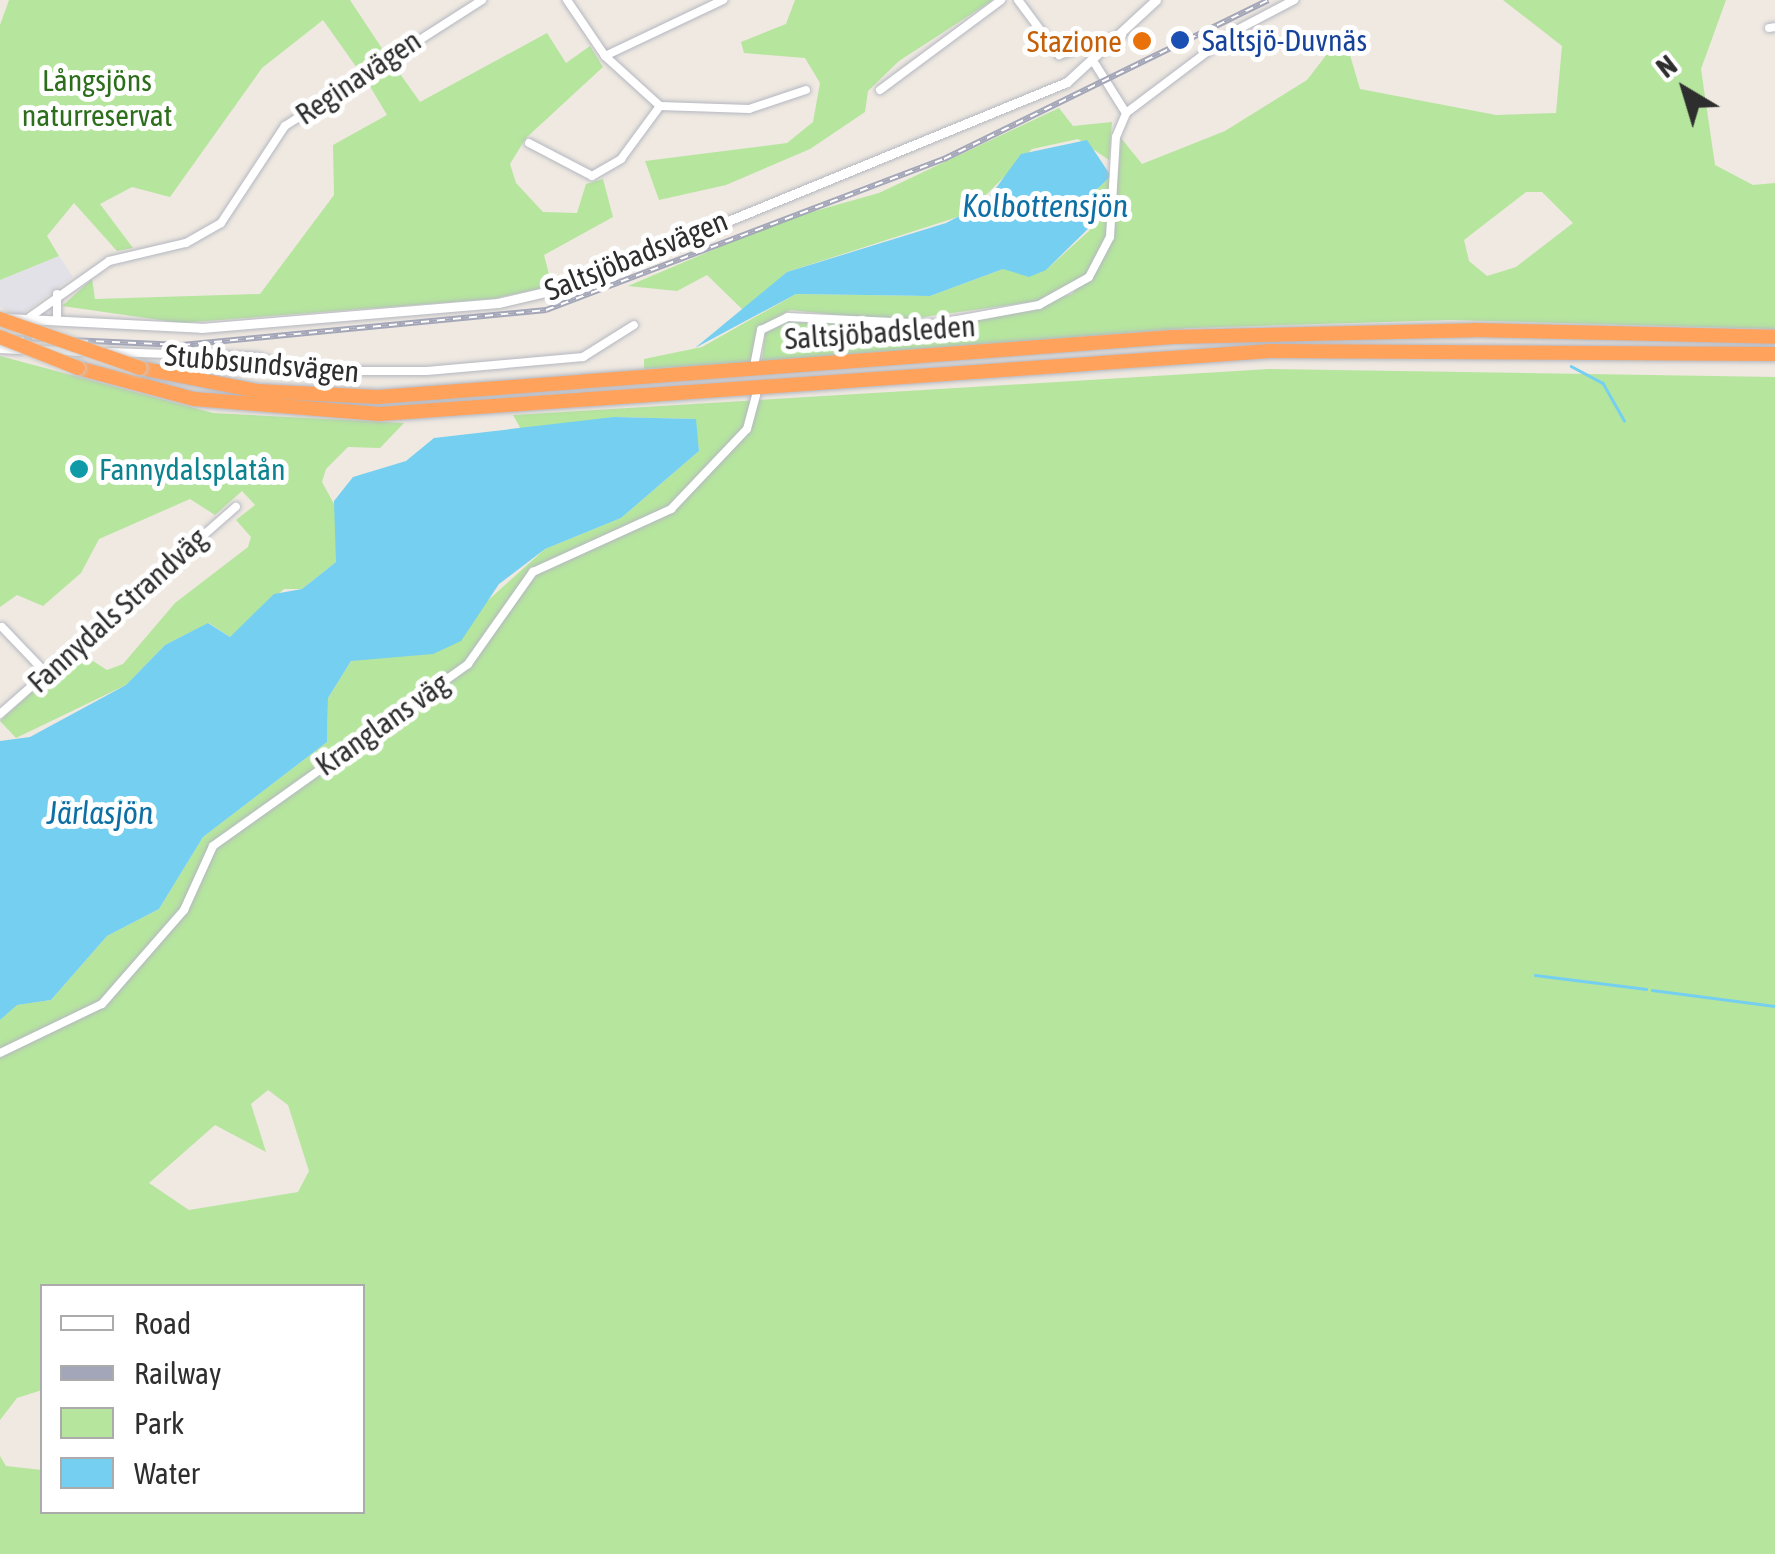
<!DOCTYPE html>
<meta charset="utf-8">
<style>
body{margin:0}
#map{position:relative;width:1775px;height:1554px;overflow:hidden;background:#efe9e1;font-family:"Asap Condensed",sans-serif}
div>[style]{position:absolute}
[style*='--x']{left:calc(var(--x)*1px);top:calc(var(--y)*1px);width:calc(var(--w)*1px);rotate:calc(var(--a)*1deg)}
.industrial>*{inset:0;background:#e3e1e8}
.green>*{inset:0;background:#b6e59e}
.water>*{inset:0;background:#75cff0}
.stream>*{height:2.5px;margin:-1.25px;padding:0 1.25px;transform-origin:1.25px;border-radius:1.25px;background:#75cff0}
.roads{filter:drop-shadow(0 0 2px #b4b7c1) drop-shadow(0 0 2px #b4b7c1)}
.minor>*{height:8px;margin:-4px;padding:0 4px;transform-origin:4px;border-radius:4px;background:#fff}
.tertiary>*{height:9px;margin:-4.5px;padding:0 4.5px;transform-origin:4.5px;border-radius:4.5px;background:#fff}
.motorway>*{height:14px;margin:-7px;padding:0 7px;transform-origin:7px;border-radius:7px;background:#ffa35c}
.rail>*{height:6px;margin-top:-3px;transform-origin:0;background:repeating-linear-gradient(90deg,#fff 0 8px,#a3a6b8 0 16px);box-sizing:border-box;border-block:2px solid #a3a6b8}
.bridges{filter:drop-shadow(0 0 2px #c9c9c9) drop-shadow(0 0 2px #c9c9c9)}
.motorway-bridge>*{height:14px;margin:-7px;padding:0 7px;transform-origin:7px;border-radius:7px;background:#ffa35c}
.dots>*{width:28px;height:28px;translate:-50% -50%;box-sizing:border-box;border:5px solid #fff;border-radius:50%}
span{translate:-50% -50%;white-space:nowrap;text-align:center;line-height:1.15;-webkit-text-stroke:10px #fff;paint-order:stroke}
.transit-label{font-size:30px;color:#164399}
.left{translate:0 -50%;text-align:left}
.food-label{font-size:30px;color:#c56008}
.right{translate:-100% -50%;text-align:right}
.street-label{font-size:30px;color:#2e2e2e}
.park-label{font-size:30px;color:#2c6e1b}
.culture-label{font-size:30px;color:#0d838f}
.water-label{font-size:32px;color:#0d6fa3;font-style:italic}
.legend{position:absolute;left:40px;top:1284px;width:325px;height:230px;box-sizing:border-box;background:#fff;border:2px solid #ababab;margin:0;padding:12px 18px;list-style:none;font-size:30px;color:#2e2e2e}
.legend li{display:flex;align-items:center;gap:20px;height:50px}
.legend b{width:50px;border:2px solid #ababab}
.north{position:absolute;left:1635px;top:40px;width:100px;height:100px;-webkit-text-stroke:8px #fff;paint-order:stroke;rotate:322deg;font-size:28px;font-weight:700;line-height:40px;text-align:center;color:#2e2e2e}
.north::after{content:'';display:block;margin:auto;width:35px;height:45px;background:#2e2e2e;clip-path:polygon(50% 0,100% 100%,50% 72%,0 100%)}
</style>
<div id="map">
<div class="industrial">
<div style="clip-path:polygon(59px 256px,73px 277px,19px 316px,0 307px,0 280px)"></div>
</div>
<div class="green">
<div style="clip-path:polygon(9px 0,350px 0,383px 50px,357px 68px,323px 20px,262px 68px,170px 197px,132px 187px,100px 204px,133px 248px,117px 251px,74px 203px,47px 236px,59px 256px,0 280px,0 25px)"></div>
<div style="clip-path:polygon(795px 0,993px 0,899px 61px,868px 91px,865px 112px,810px 149px,726px 185px,659px 200px,645px 161px,787px 143px,813px 122px,820px 83px,805px 58px,744px 53px,741px 42px,786px 24px)"></div>
<div style="clip-path:polygon(evenodd,1503px 0,1726px 0,1701px 69px,1715px 165px,1753px 185px,1775px 183px,1775px 329px,1452px 320px,1191px 328px,762px 361px,765px 333px,788px 322px,935px 328px,1072px 294px,1113px 238px,1121px 138px,1142px 164px,1225px 131px,1307px 80px,1334px 45px,1350px 55px,1360px 89px,1496px 115px,1556px 113px,1562px 46px,1503px 0,1526px 192px,1542px 192px,1573px 223px,1516px 267px,1487px 276px,1469px 261px,1464px 240px,1526px 192px)"></div>
<div style="clip-path:polygon(547px 33px,566px 63px,590px 46px,603px 67px,526px 138px,510px 164px,516px 183px,543px 212px,577px 213px,586px 184px,603px 179px,613px 217px,544px 255px,552px 286px,492px 299px,181px 323px,62px 306px,92px 279px,95px 299px,260px 294px,334px 195px,333px 145px,387px 115px,365px 78px,391px 61px,420px 102px)"></div>
<div style="clip-path:polygon(1059px 108px,1073px 126px,1112px 122px,1109px 160px,1078px 139px,1032px 149px,967px 214px,787px 272px,744px 311px,707px 275px,677px 291px,628px 286px,783px 220px,879px 193px)"></div>
<div style="clip-path:polygon(1111px 176px,1107px 233px,1086px 275px,1038px 301px,895px 321px,790px 310px,756px 331px,751px 362px,644px 369px,644px 359px,702px 347px,796px 294px,930px 296px,1003px 269px,1046px 270px,1090px 230px,1095px 191px)"></div>
<div style="clip-path:polygon(0 356px,213px 413px,404px 423px,380px 448px,348px 447px,326px 469px,322px 482px,340px 515px,336px 562px,302px 589px,284px 589px,230px 637px,209px 623px,165px 645px,126px 685px,16px 738px,0 721px,69px 658px,79px 652px,107px 670px,123px 664px,175px 603px,248px 547px,251px 537px,236px 520px,255px 505px,242px 491px,215px 515px,190px 499px,99px 539px,81px 573px,43px 606px,17px 595px,0 607px)"></div>
<div style="clip-path:polygon(evenodd,1269px 369px,1775px 377px,1775px 1554px,0 1554px,0 1456px,6px 1466px,42px 1470px,42px 1512px,362px 1512px,362px 1286px,42px 1286px,42px 1390px,17px 1398px,0 1420px,0 1020px,16px 1005px,51px 1000px,107px 936px,159px 909px,203px 837px,327px 742px,328px 698px,351px 661px,485px 603px,545px 549px,621px 518px,699px 451px,695px 419px,614px 417px,551px 437px,522px 431px,513px 415px,1269px 369px,268px 1090px,288px 1105px,309px 1171px,298px 1192px,189px 1210px,149px 1183px,215px 1125px,266px 1152px,251px 1104px,268px 1090px)"></div>
</div>
<div class="water">
<div style="clip-path:polygon(1087px 140px,1111px 176px,1095px 191px,1096px 221px,1046px 270px,1029px 277px,1003px 269px,930px 296px,796px 294px,695px 348px,787px 272px,946px 223px,985px 203px,1021px 154px)"></div>
<div style="clip-path:polygon(614px 417px,696px 419px,699px 451px,621px 518px,545px 549px,499px 584px,461px 641px,433px 654px,351px 661px,328px 698px,327px 742px,203px 837px,159px 909px,107px 936px,51px 1000px,17px 1005px,0 1020px,0 741px,30px 737px,126px 685px,165px 645px,208px 623px,230px 637px,274px 594px,302px 589px,336px 562px,334px 501px,353px 477px,406px 461px,434px 438px)"></div>
</div>
<div class="stream">
<div style="--x:1571;--y:366;--w:36;--a:28"></div>
<div style="--x:1603;--y:383;--w:43;--a:60.4"></div>
<div style="--x:1535;--y:975;--w:112;--a:7.2"></div>
<div style="--x:1652;--y:990;--w:124;--a:7.4"></div>
</div>
<div class="roads">
<div class="minor">
<div style="--x:567;--y:0;--w:68;--a:55.8"></div>
<div style="--x:605;--y:56;--w:74;--a:42.3"></div>
<div style="--x:660;--y:106;--w:89;--a:1.9"></div>
<div style="--x:749;--y:109;--w:60;--a:-18.4"></div>
<div style="--x:1018;--y:0;--w:69;--a:53.3"></div>
<div style="--x:1059;--y:55;--w:66;--a:-17.6"></div>
<div style="--x:1769;--y:28;--w:6;--a:-9"></div>
<div style="--x:605;--y:56;--w:131;--a:-25.4"></div>
<div style="--x:880;--y:90;--w:151;--a:-36.6"></div>
<div style="--x:1126;--y:113;--w:136;--a:-37"></div>
<div style="--x:1235;--y:31;--w:67;--a:-27.7"></div>
<div style="--x:529;--y:143;--w:71;--a:27.6"></div>
<div style="--x:592;--y:176;--w:34;--a:-30"></div>
<div style="--x:621;--y:159;--w:66;--a:-53.7"></div>
<div style="--x:30;--y:317;--w:97;--a:-35.3"></div>
<div style="--x:109;--y:261;--w:79;--a:-13.2"></div>
<div style="--x:186;--y:243;--w:40;--a:-29.7"></div>
<div style="--x:221;--y:223;--w:116;--a:-56.6"></div>
<div style="--x:285;--y:126;--w:234;--a:-32.6"></div>
<div style="--x:57;--y:317;--w:23;--a:-90"></div>
<div style="--x:0;--y:349;--w:20;--a:3"></div>
<div style="--x:44;--y:350;--w:36;--a:3"></div>
<div style="--x:109;--y:352;--w:148;--a:1.9"></div>
<div style="--x:257;--y:357;--w:49;--a:16.6"></div>
<div style="--x:304;--y:371;--w:123;--a:0"></div>
<div style="--x:427;--y:371;--w:157;--a:-5.1"></div>
<div style="--x:583;--y:357;--w:60;--a:-32.1"></div>
<div style="--x:755;--y:361;--w:32;--a:-79"></div>
<div style="--x:761;--y:330;--w:30;--a:-26"></div>
<div style="--x:788;--y:317;--w:147;--a:2.7"></div>
<div style="--x:935;--y:324;--w:106;--a:-10.4"></div>
<div style="--x:1039;--y:305;--w:57;--a:-29.2"></div>
<div style="--x:1089;--y:277;--w:45;--a:-62.3"></div>
<div style="--x:1110;--y:237;--w:100;--a:-86.6"></div>
<div style="--x:1116;--y:137;--w:26;--a:-67"></div>
<div style="--x:1126;--y:113;--w:58;--a:-122.3"></div>
<div style="--x:2;--y:627;--w:64;--a:46.3"></div>
<div style="--x:0;--y:714;--w:314;--a:-41.3"></div>
<div style="--x:0;--y:1053;--w:113;--a:-25.7"></div>
<div style="--x:102;--y:1004;--w:125;--a:-48.9"></div>
<div style="--x:184;--y:910;--w:70;--a:-65.6"></div>
<div style="--x:213;--y:846;--w:313;--a:-35.5"></div>
<div style="--x:468;--y:664;--w:113;--a:-54.8"></div>
<div style="--x:533;--y:572;--w:152;--a:-24.5"></div>
<div style="--x:671;--y:509;--w:110;--a:-46.5"></div>
<div style="--x:747;--y:429;--w:35;--a:-75"></div>
</div>
<div class="tertiary">
<div style="--x:6;--y:318;--w:195;--a:2.9"></div>
<div style="--x:201;--y:328;--w:298;--a:-4.8"></div>
<div style="--x:498;--y:303;--w:71;--a:-13.1"></div>
<div style="--x:567;--y:287;--w:540;--a:-22.29"></div>
<div style="--x:1067;--y:82;--w:121;--a:-42.7"></div>
</div>
<div class="motorway">
<div style="--x:78;--y:368;--w:120;--a:15"></div>
<div style="--x:194;--y:399;--w:186;--a:4.6"></div>
<div style="--x:379;--y:414;--w:894;--a:-4.04"></div>
<div style="--x:1271;--y:351;--w:504;--a:0.34"></div>
<div style="--x:140;--y:368;--w:119;--a:11.1"></div>
<div style="--x:257;--y:391;--w:121;--a:2.8"></div>
<div style="--x:378;--y:397;--w:797;--a:-4.32"></div>
<div style="--x:1173;--y:337;--w:301;--a:-1.3"></div>
<div style="--x:1474;--y:330;--w:301;--a:1.3"></div>
</div>
</div>
<div class="rail">
<div style="--x:0;--y:337;--w:182;--a:2.5"></div>
<div style="--x:182;--y:345;--w:366;--a:-5.5"></div>
<div style="--x:546;--y:310;--w:426;--a:-20.8"></div>
<div style="--x:944;--y:159;--w:361;--a:-26.1"></div>
</div>
<div class="bridges">
<div class="motorway-bridge">
<div style="--x:0;--y:319;--w:148;--a:19.3"></div>
<div style="--x:0;--y:337;--w:84;--a:21.7"></div>
</div>
</div>
<div class="dots">
<div style="left:1180px;top:40px;background:#1a4fb4"></div>
<div style="left:1142px;top:41px;background:#e8710a"></div>
<div style="left:79px;top:469px;background:#0f9aa8"></div>
</div>
<div class="transit-label">
<span class="left" style="left:1202px;top:40px">Saltsjö-Duvnäs</span>
</div>
<div class="food-label">
<span class="right" style="left:1122px;top:41px">Stazione</span>
</div>
<div class="street-label">
<span style="left:358px;top:77px;rotate:-34deg">Reginavägen</span>
<span style="left:636px;top:255px;rotate:-22deg">Saltsjöbadsvägen</span>
<span style="left:880px;top:332px;rotate:-4deg">Saltsjöbadsleden</span>
<span style="left:262px;top:363px;rotate:5deg">Stubbsundsvägen</span>
<span style="left:117px;top:610px;rotate:-42deg">Fannydals Strandväg</span>
<span style="left:382px;top:724px;rotate:-35deg">Kranglans väg</span>
</div>
<div class="park-label">
<span style="left:97px;top:97px">Långsjöns<br>naturreservat</span>
</div>
<div class="culture-label">
<span class="left" style="left:99px;top:469px">Fannydalsplatån</span>
</div>
<div class="water-label">
<span style="left:1045px;top:206px">Kolbottensjön</span>
<span style="left:100px;top:813px">Järlasjön</span>
</div>
<ul class="legend">
<li><b style="height:12px;background:#fff"></b>Road</li>
<li><b style="height:12px;background:#a3a6b8"></b>Railway</li>
<li><b style="height:28px;background:#b6e59e"></b>Park</li>
<li><b style="height:28px;background:#75cff0"></b>Water</li>
</ul>
<div class="north">N</div>
</div>
